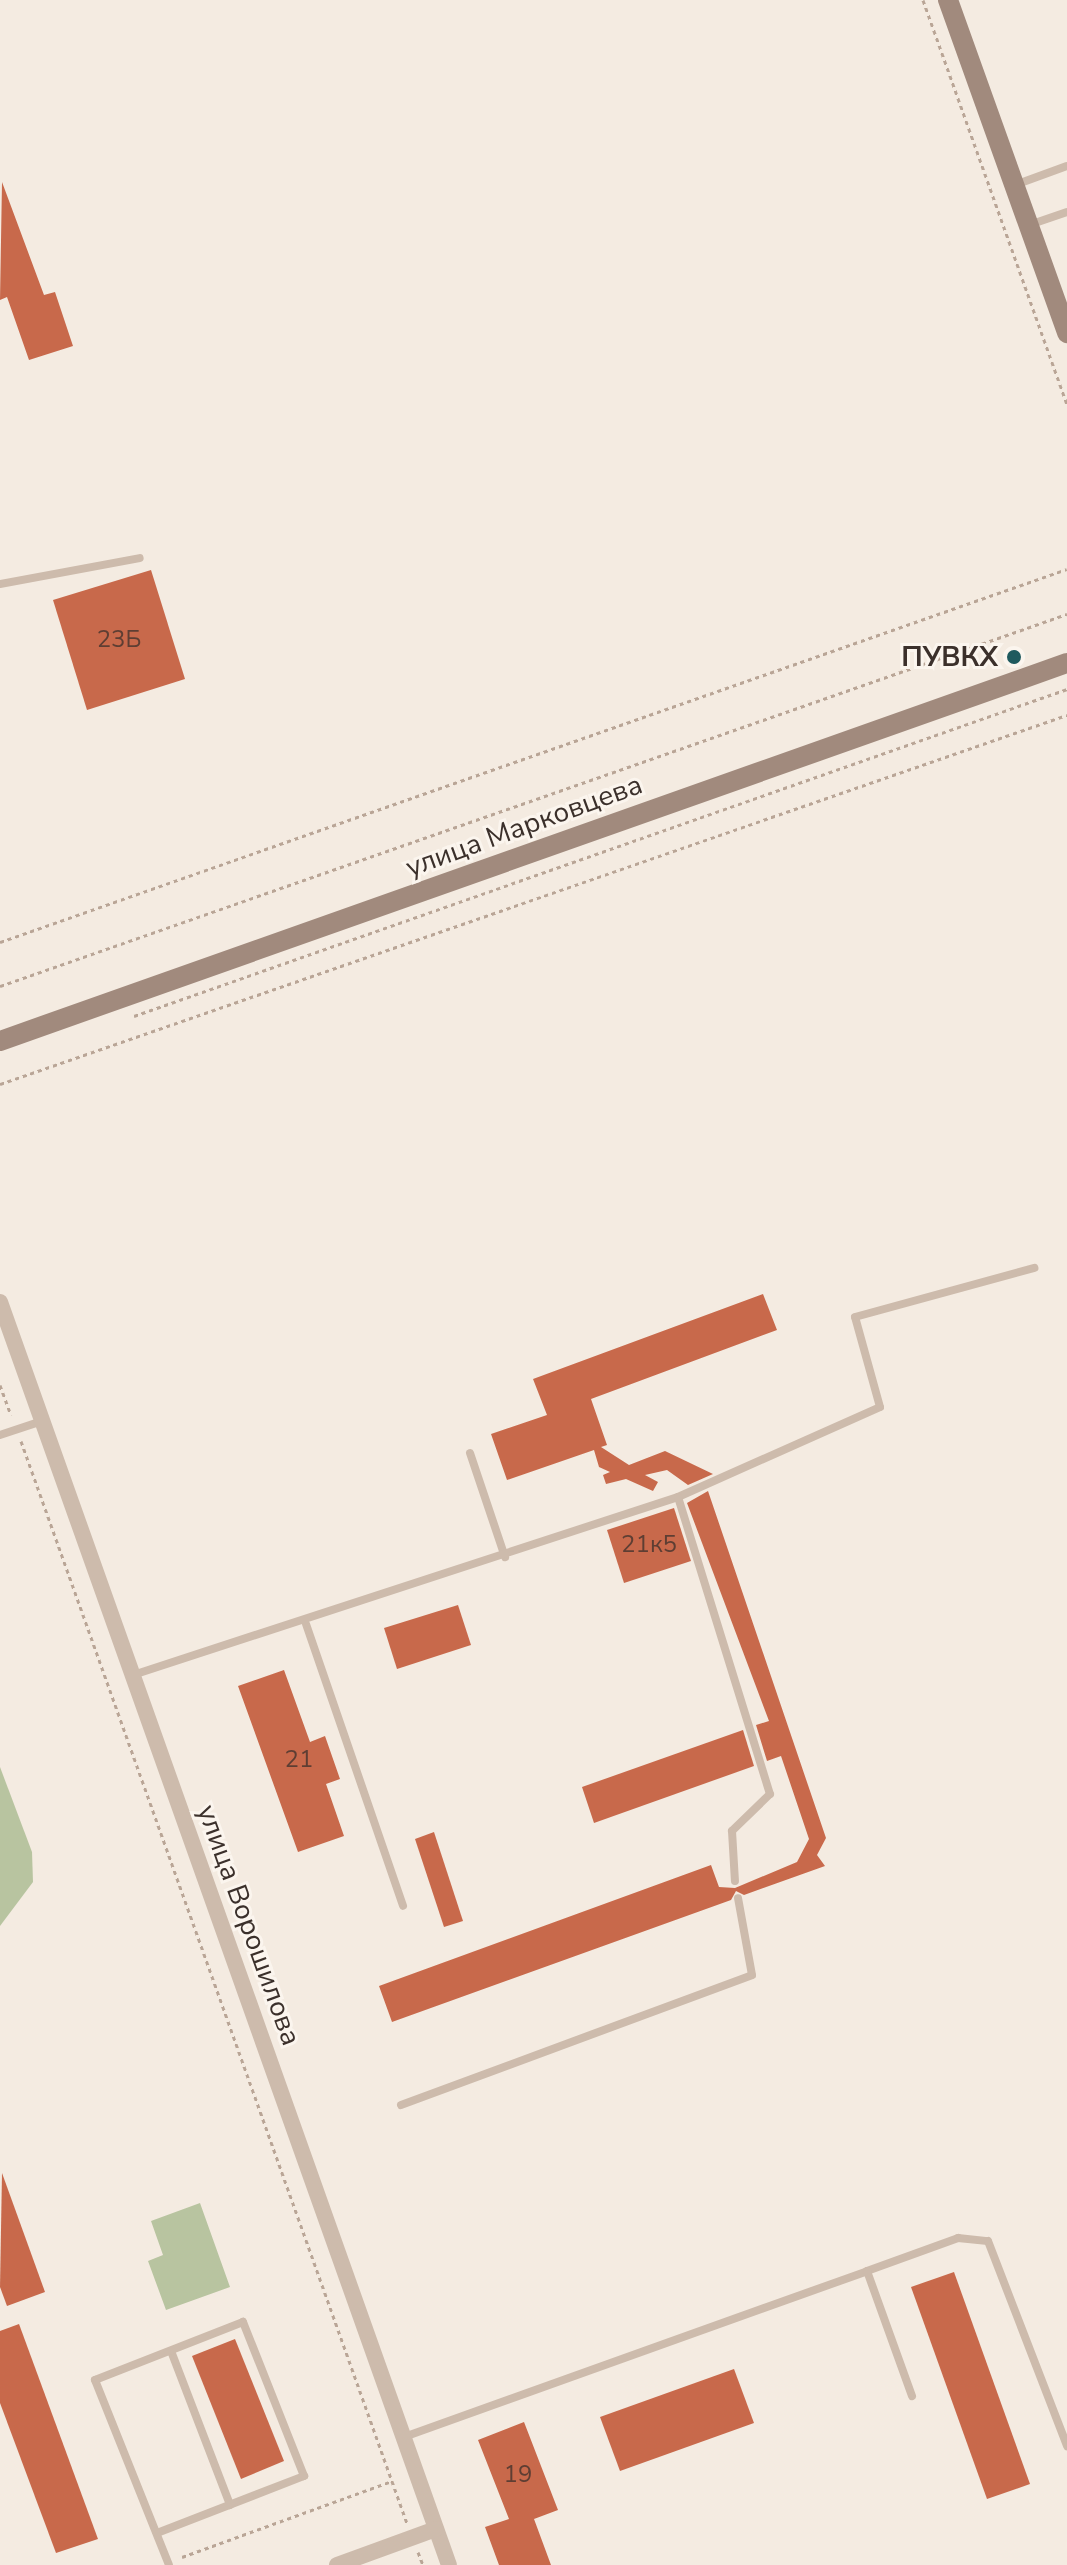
<!DOCTYPE html>
<meta charset="utf-8">
<style>
body{margin:0}
#map{position:relative;width:1067px;height:2565px;overflow:hidden;background:#f4ebe1;font-family:"Nunito Sans",sans-serif}
div>[style]{position:absolute}
[style*='--x']{left:calc(var(--x)*1px);top:calc(var(--y)*1px);width:calc(var(--w)*1px);rotate:calc(var(--a)*1deg)}
.green>*{inset:0;background:#b8c4a0}
.building>*{inset:0;background:#c8694b}
.path>*{height:3px;margin-top:-1.5px;transform-origin:0;background:repeating-linear-gradient(90deg,#b9a596 0 4px,transparent 0 8px)}
.lane>*{height:8px;margin:-4px;padding:0 4px;transform-origin:4px;border-radius:4px;background:#cdbbac}
.street>*{height:16px;margin:-8px;padding:0 8px;transform-origin:8px;border-radius:8px;background:#cdbbac}
.secondary>*{height:20px;margin:-10px;padding:0 10px;transform-origin:10px;border-radius:10px;background:#a18a7d}
.dots>*{width:22px;height:22px;translate:-50% -50%;box-sizing:border-box;border:4px solid #fbf5ee;border-radius:50%}
span{translate:-50% -50%;white-space:nowrap;text-align:center;line-height:1.15;-webkit-text-stroke:6px #fbf5ee;paint-order:stroke}
.number-label{font-size:24px;color:#5e3e33}
.number-label span{-webkit-text-stroke-width:0}
.poi-label{font-size:28px;color:#3b302b;font-weight:700}
.right{translate:-100% -50%;text-align:right}
.street-label{font-size:28px;color:#3b302b}
</style>
<div id="map">
<div class="green">
<div style="clip-path:polygon(0 1767px,32px 1852px,33px 1882px,0 1926px)"></div>
<div style="clip-path:polygon(200px 2203px,230px 2287px,166px 2310px,148px 2261px,163px 2255px,151px 2221px)"></div>
</div>
<div class="building">
<div style="clip-path:polygon(2px 182px,44px 295px,55px 292px,73px 346px,29px 360px,7px 297px,0 300px)"></div>
<div style="clip-path:polygon(151px 570px,185px 679px,87px 710px,53px 600px)"></div>
<div style="clip-path:polygon(763px 1294px,777px 1330px,591px 1399px,607px 1445px,601px 1447px,629px 1465px,665px 1451px,713px 1474px,688px 1485px,667px 1470px,645px 1475px,658px 1482px,653px 1491px,626px 1479px,606px 1484px,603px 1475px,610px 1472px,599px 1467px,594px 1450px,507px 1480px,491px 1434px,547px 1415px,533px 1379px)"></div>
<div style="clip-path:polygon(708px 1491px,826px 1838px,817px 1855px,825px 1866px,744px 1895px,736px 1891px,731px 1900px,392px 2022px,379px 1986px,711px 1865px,719px 1887px,735px 1888px,797px 1862px,809px 1839px,781px 1756px,767px 1761px,756px 1725px,769px 1721px,687px 1503px)"></div>
<div style="clip-path:polygon(674px 1508px,691px 1561px,624px 1583px,607px 1530px)"></div>
<div style="clip-path:polygon(458px 1605px,471px 1645px,397px 1669px,384px 1628px)"></div>
<div style="clip-path:polygon(284px 1670px,310px 1742px,325px 1736px,340px 1779px,326px 1784px,344px 1836px,298px 1852px,238px 1686px)"></div>
<div style="clip-path:polygon(743px 1730px,754px 1766px,594px 1823px,582px 1787px)"></div>
<div style="clip-path:polygon(434px 1832px,463px 1921px,444px 1927px,415px 1839px)"></div>
<div style="clip-path:polygon(2px 2173px,45px 2292px,7px 2306px,0 2287px)"></div>
<div style="clip-path:polygon(954px 2272px,1030px 2484px,987px 2499px,911px 2287px)"></div>
<div style="clip-path:polygon(19px 2324px,98px 2539px,56px 2553px,0 2403px,0 2331px)"></div>
<div style="clip-path:polygon(235px 2339px,284px 2461px,241px 2479px,192px 2356px)"></div>
<div style="clip-path:polygon(734px 2369px,754px 2423px,620px 2471px,600px 2417px)"></div>
<div style="clip-path:polygon(524px 2422px,558px 2510px,534px 2519px,551px 2565px,499px 2565px,485px 2527px,509px 2519px,478px 2440px)"></div>
</div>
<div class="path">
<div style="--x:923;--y:0;--w:430;--a:70.4"></div>
<div style="--x:0;--y:942;--w:1130;--a:-19.27"></div>
<div style="--x:0;--y:986;--w:1130;--a:-19.22"></div>
<div style="--x:134;--y:1016;--w:989;--a:-19.31"></div>
<div style="--x:0;--y:1084;--w:1129;--a:-19.08"></div>
<div style="--x:0;--y:1385;--w:32;--a:70"></div>
<div style="--x:21;--y:1441;--w:1149;--a:70.37"></div>
<div style="--x:418;--y:2552;--w:14;--a:69"></div>
<div style="--x:182;--y:2557;--w:223;--a:-19.9"></div>
</div>
<div class="lane">
<div style="--x:1015;--y:185;--w:55;--a:-20.1"></div>
<div style="--x:1029;--y:225;--w:40;--a:-18.9"></div>
<div style="--x:0;--y:584;--w:142;--a:-10.5"></div>
<div style="--x:0;--y:1435;--w:44;--a:-18.4"></div>
<div style="--x:470;--y:1453;--w:110;--a:71.4"></div>
<div style="--x:678;--y:1497;--w:221;--a:-24"></div>
<div style="--x:880;--y:1407;--w:93;--a:-105.5"></div>
<div style="--x:855;--y:1317;--w:186;--a:-15.3"></div>
<div style="--x:306;--y:1624;--w:298;--a:71"></div>
<div style="--x:133;--y:1675;--w:573;--a:-18.09"></div>
<div style="--x:678;--y:1497;--w:311;--a:72.8"></div>
<div style="--x:770;--y:1794;--w:53;--a:135.8"></div>
<div style="--x:732;--y:1831;--w:50;--a:86.6"></div>
<div style="--x:401;--y:2105;--w:374;--a:-20.3"></div>
<div style="--x:752;--y:1975;--w:78;--a:-100.3"></div>
<div style="--x:867;--y:2271;--w:97;--a:-19.9"></div>
<div style="--x:958;--y:2238;--w:30;--a:6"></div>
<div style="--x:988;--y:2241;--w:220;--a:68.9"></div>
<div style="--x:171;--y:2351;--w:165;--a:69"></div>
<div style="--x:404;--y:2437;--w:492;--a:-19.7"></div>
<div style="--x:867;--y:2271;--w:133;--a:70.2"></div>
<div style="--x:157;--y:2533;--w:158;--a:-21.2"></div>
<div style="--x:304;--y:2476;--w:166;--a:-111.6"></div>
<div style="--x:243;--y:2322;--w:159;--a:158.6"></div>
<div style="--x:95;--y:2380;--w:199;--a:68.2"></div>
</div>
<div class="street">
<div style="--x:0;--y:1302;--w:1340;--a:70.43"></div>
<div style="--x:337;--y:2565;--w:105;--a:-20"></div>
</div>
<div class="secondary">
<div style="--x:948;--y:0;--w:354;--a:70.3"></div>
<div style="--x:0;--y:1041;--w:1132;--a:-19.51"></div>
</div>
<div class="dots">
<div style="left:1014px;top:657px;background:#1f5a5e"></div>
</div>
<div class="number-label">
<span style="left:119px;top:640px">23Б</span>
<span style="left:649px;top:1545px">21к5</span>
<span style="left:299px;top:1760px">21</span>
<span style="left:518px;top:2475px">19</span>
</div>
<div class="poi-label">
<span class="right" style="left:998px;top:657px">ПУВКХ</span>
</div>
<div class="street-label">
<span style="left:524px;top:826px;rotate:-20deg">улица Марковцева</span>
<span style="left:249px;top:1925px;rotate:70deg">улица Ворошилова</span>
</div>
</div>
